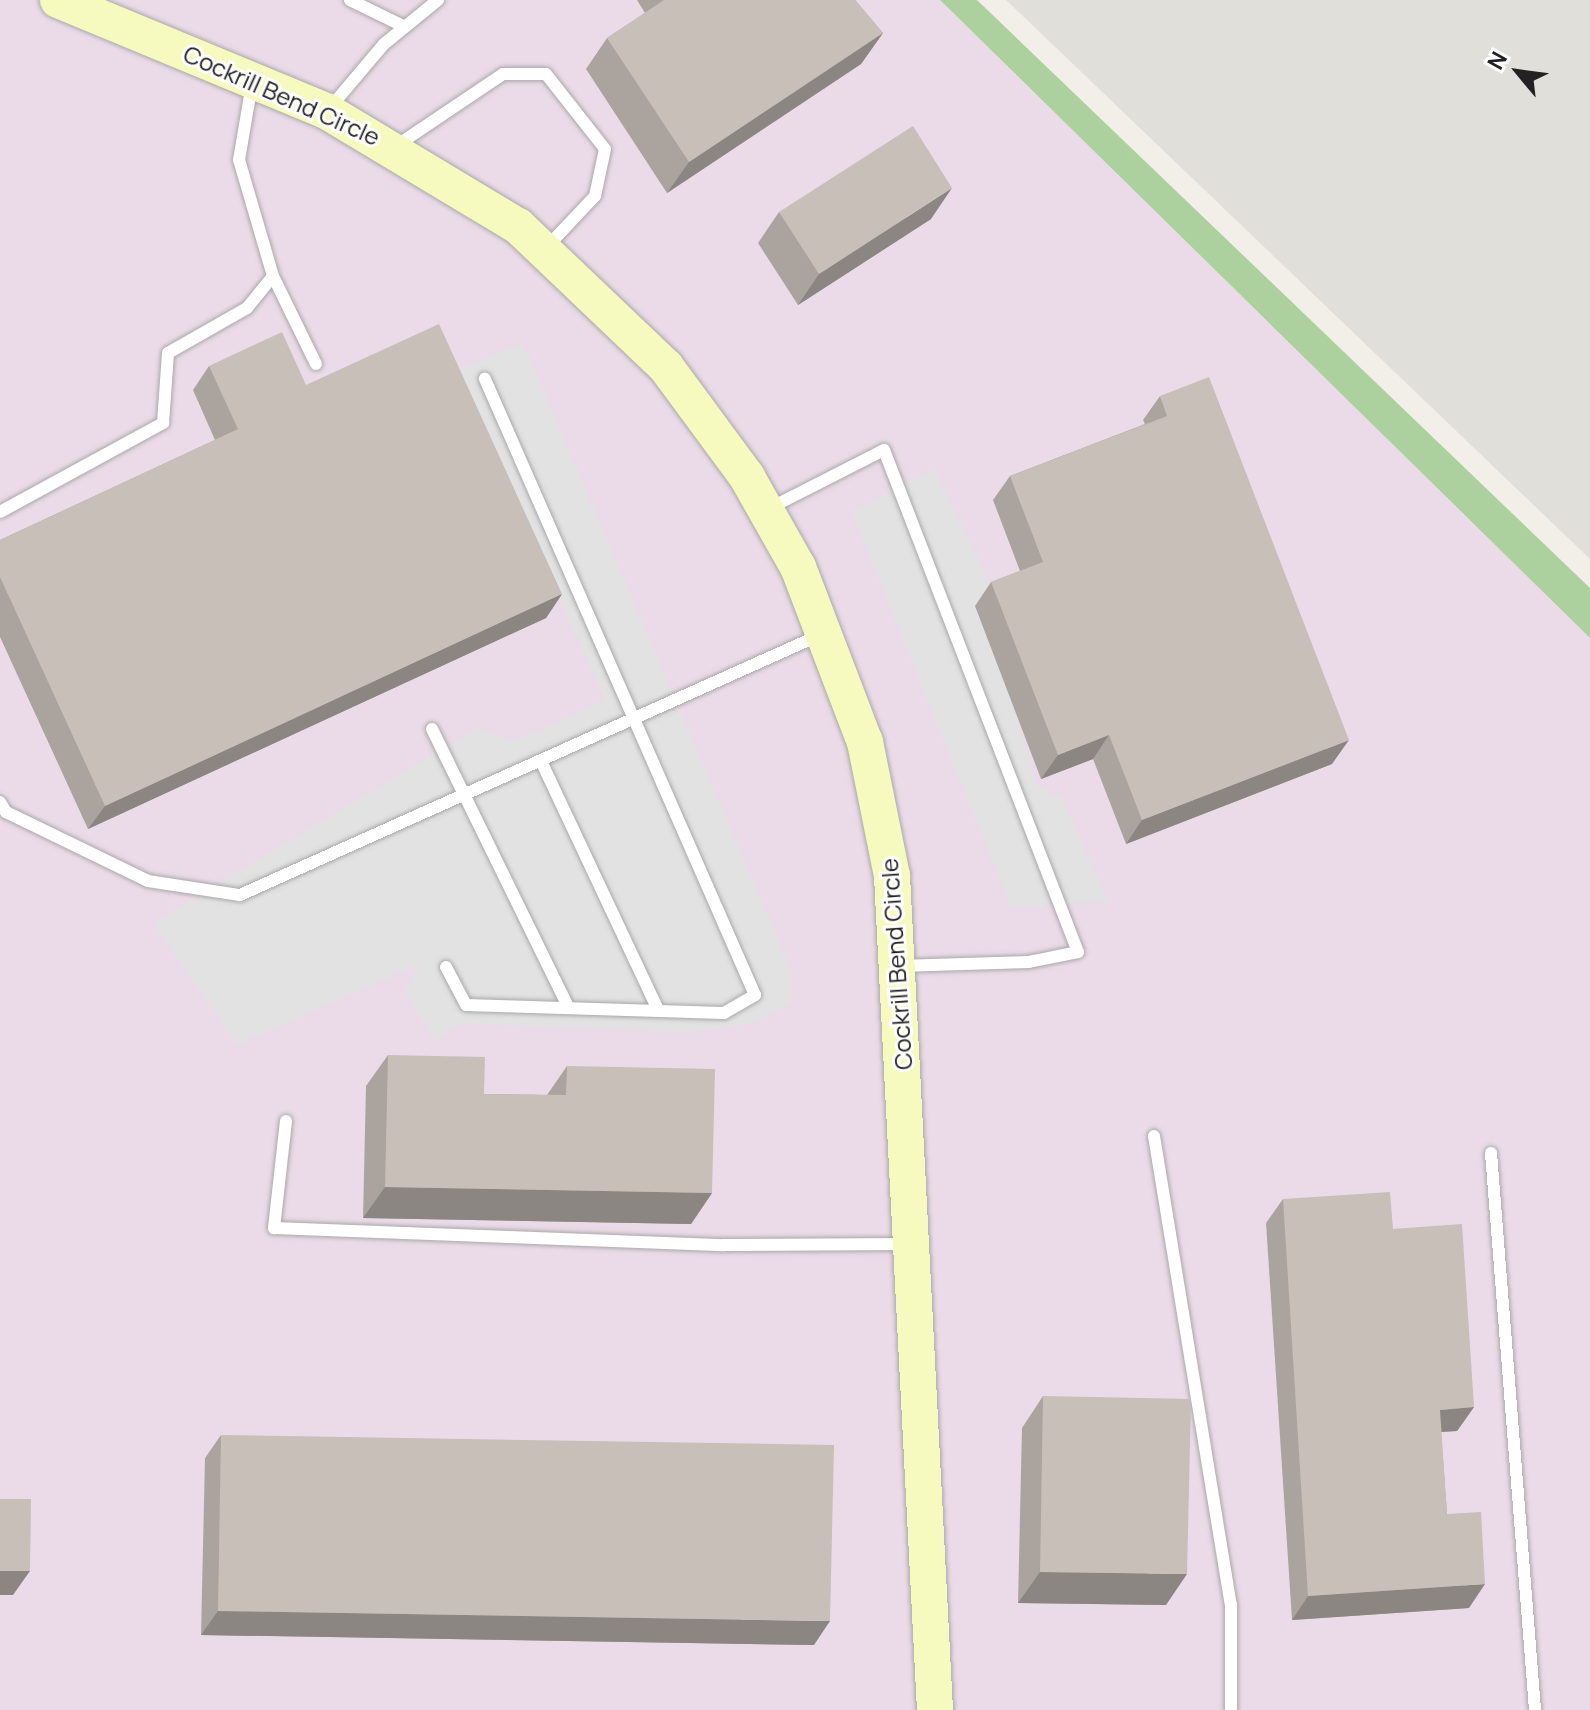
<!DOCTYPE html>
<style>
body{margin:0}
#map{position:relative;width:1590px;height:1710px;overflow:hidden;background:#f2efe9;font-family:Manrope,sans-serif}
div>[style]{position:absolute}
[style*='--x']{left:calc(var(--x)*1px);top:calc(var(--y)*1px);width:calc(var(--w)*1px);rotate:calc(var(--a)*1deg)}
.industrial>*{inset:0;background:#ebdbe8}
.airport>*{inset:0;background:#e1dfda}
.forest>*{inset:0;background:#add19e}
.parking>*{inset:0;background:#e2e2e2}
.roads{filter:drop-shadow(0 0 2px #a9a9a9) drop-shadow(0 0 2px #a9a9a9)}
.lane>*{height:12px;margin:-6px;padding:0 6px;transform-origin:6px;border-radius:6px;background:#fff}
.secondary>*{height:36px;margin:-18px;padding:0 18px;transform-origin:18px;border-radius:18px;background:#f7fabf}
.wall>*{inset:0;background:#aba49e}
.shaded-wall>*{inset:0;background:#8b8681}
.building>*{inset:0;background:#c7bfb8}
span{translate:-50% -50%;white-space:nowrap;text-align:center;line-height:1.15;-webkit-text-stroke:6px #fff;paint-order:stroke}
.street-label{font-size:24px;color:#222}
.north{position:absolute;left:1478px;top:32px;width:80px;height:80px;-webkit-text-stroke:6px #fff;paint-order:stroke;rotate:299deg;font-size:22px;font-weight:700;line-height:32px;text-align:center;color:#222}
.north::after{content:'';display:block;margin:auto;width:28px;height:36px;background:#222;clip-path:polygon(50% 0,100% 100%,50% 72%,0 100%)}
</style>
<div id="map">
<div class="industrial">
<div style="clip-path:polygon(0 0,940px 0,1590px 638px,1590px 1710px,0 1710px)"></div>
</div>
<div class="airport">
<div style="clip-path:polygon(1006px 0,1590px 0,1590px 559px)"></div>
</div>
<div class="forest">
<div style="clip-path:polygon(940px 0,977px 0,1590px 588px,1590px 638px)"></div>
</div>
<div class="parking">
<div style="clip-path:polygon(523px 343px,791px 970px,791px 1003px,753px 1023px,688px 1032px,460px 1023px,436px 1041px,404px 992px,419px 964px,237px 1045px,153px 923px,477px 728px,516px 741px,605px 699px,456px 371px)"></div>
<div style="clip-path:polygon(934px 469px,991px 585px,981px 600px,1037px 785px,1062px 799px,1108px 901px,1011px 907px,852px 512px)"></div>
</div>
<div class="roads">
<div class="lane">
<div style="--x:350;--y:0;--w:61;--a:26.1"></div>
<div style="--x:329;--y:109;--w:85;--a:-49.8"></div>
<div style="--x:384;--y:44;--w:70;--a:-39.2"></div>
<div style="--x:396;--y:146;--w:129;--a:-33.9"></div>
<div style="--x:503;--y:74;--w:43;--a:0"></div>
<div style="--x:546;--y:74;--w:95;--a:51.8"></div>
<div style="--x:605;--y:149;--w:48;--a:102"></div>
<div style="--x:595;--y:196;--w:70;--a:133.3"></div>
<div style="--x:273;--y:276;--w:98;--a:64"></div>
<div style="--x:768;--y:509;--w:130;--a:-27"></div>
<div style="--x:884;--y:450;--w:538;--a:68.87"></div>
<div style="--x:1078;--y:952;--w:50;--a:168.5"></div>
<div style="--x:1029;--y:962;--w:130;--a:178.2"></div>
<div style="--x:0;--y:512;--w:186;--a:-28.6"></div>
<div style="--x:163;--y:423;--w:70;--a:-85.9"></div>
<div style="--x:168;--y:353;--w:91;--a:-29.7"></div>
<div style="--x:247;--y:308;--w:41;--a:-50.9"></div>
<div style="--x:273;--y:276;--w:121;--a:-106.3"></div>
<div style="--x:239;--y:160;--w:77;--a:-80.3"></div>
<div style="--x:432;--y:729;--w:307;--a:63.9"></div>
<div style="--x:541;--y:761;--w:275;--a:64.8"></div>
<div style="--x:0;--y:802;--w:12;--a:59"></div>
<div style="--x:6;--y:812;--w:158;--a:25.9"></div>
<div style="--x:148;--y:881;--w:93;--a:8.7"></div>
<div style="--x:240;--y:895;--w:638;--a:-24.15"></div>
<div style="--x:446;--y:967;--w:43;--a:62.2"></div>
<div style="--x:466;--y:1005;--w:258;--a:1.8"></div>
<div style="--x:724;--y:1013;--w:36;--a:-30"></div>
<div style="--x:755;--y:995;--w:673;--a:-113.67"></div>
<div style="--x:286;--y:1121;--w:108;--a:96.4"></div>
<div style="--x:274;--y:1228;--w:450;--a:2.2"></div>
<div style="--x:724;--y:1245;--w:185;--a:-0.3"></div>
<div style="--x:1154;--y:1136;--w:474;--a:80.7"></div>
<div style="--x:1231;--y:1604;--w:106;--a:90"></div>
<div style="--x:1491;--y:1153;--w:559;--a:85.48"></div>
</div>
<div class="secondary">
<div style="--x:58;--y:0;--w:292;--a:22.5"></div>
<div style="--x:328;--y:112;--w:222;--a:31"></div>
<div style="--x:518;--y:226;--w:204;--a:43.6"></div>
<div style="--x:666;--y:367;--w:137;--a:53.6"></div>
<div style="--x:747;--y:477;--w:103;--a:60.5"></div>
<div style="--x:798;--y:567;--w:187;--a:69.1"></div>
<div style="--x:865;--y:742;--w:137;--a:78.6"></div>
<div style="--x:892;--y:876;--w:835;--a:87.05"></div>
</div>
</div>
<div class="wall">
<div style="clip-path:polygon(637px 0,855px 0,883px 33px,861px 64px,667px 193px,586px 69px,607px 38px,645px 13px)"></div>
<div style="clip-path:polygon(779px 212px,931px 219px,798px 305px,758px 243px)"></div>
<div style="clip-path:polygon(209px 366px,306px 385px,562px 594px,546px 618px,88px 829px,0 637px,0 540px,215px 440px,193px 390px)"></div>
<div style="clip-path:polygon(1160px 396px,1332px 764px,1126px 844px,1093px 759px,1041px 779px,975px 606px,991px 582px,1020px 571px,993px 500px,1010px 476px,1145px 424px,1143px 420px)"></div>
<div style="clip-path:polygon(388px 1055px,484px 1094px,547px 1095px,567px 1066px,712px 1193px,691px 1224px,363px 1218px,366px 1086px)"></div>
<div style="clip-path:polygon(1283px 1199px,1393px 1229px,1474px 1407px,1457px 1431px,1441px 1432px,1447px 1514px,1469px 1608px,1292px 1620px,1266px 1223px)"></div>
<div style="clip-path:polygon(1043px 1396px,1166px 1605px,1018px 1603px,1022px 1428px)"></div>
<div style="clip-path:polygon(221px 1435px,814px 1645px,201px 1635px,205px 1458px)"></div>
</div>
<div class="shaded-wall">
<div style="clip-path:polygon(883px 33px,861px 64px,667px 193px,689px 162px)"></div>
<div style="clip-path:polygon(952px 188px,931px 219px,798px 305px,819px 274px)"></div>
<div style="clip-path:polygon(562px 594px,546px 618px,88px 829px,105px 806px)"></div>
<div style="clip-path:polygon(1109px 735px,1093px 759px,1041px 779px,1058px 755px)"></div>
<div style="clip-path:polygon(1349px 740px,1332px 764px,1126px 844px,1142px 820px)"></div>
<div style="clip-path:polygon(385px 1187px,712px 1193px,691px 1224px,363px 1218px)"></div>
<div style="clip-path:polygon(1474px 1407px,1457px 1431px,1423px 1433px,1440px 1410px)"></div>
<div style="clip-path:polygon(0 1571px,30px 1571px,13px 1595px,0 1595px)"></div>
<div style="clip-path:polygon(1040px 1572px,1187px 1574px,1166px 1605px,1018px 1603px)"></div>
<div style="clip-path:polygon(1485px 1584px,1469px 1608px,1292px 1620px,1308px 1596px)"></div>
<div style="clip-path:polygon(218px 1611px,830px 1621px,814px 1645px,201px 1635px)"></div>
</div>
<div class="building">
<div style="clip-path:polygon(664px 0,855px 0,883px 33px,689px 162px,607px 38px)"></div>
<div style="clip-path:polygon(913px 126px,952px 188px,819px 274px,779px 212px)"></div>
<div style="clip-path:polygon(439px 324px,562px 594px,105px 806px,0 577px,0 540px,238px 429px,209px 366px,282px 332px,306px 385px)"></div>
<div style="clip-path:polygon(1209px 377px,1349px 740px,1142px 820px,1109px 735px,1058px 755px,991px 582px,1043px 562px,1010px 476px,1167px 416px,1160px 396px)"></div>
<div style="clip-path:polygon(388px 1055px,485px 1057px,484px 1094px,566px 1095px,567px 1066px,715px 1069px,712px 1193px,385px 1187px)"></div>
<div style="clip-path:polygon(1390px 1192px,1393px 1229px,1462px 1224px,1474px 1407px,1440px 1410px,1447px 1514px,1481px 1512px,1485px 1584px,1308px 1596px,1283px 1199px)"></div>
<div style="clip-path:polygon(1043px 1396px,1191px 1399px,1187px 1574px,1040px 1572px)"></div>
<div style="clip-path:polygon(221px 1435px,834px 1445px,830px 1621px,218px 1611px)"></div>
<div style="clip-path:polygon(0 1499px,31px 1499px,30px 1571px,0 1571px)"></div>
</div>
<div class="street-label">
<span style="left:282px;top:95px;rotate:24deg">Cockrill Bend Circle</span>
<span style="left:896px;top:964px;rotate:-94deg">Cockrill Bend Circle</span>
</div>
<div class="north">N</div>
</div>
